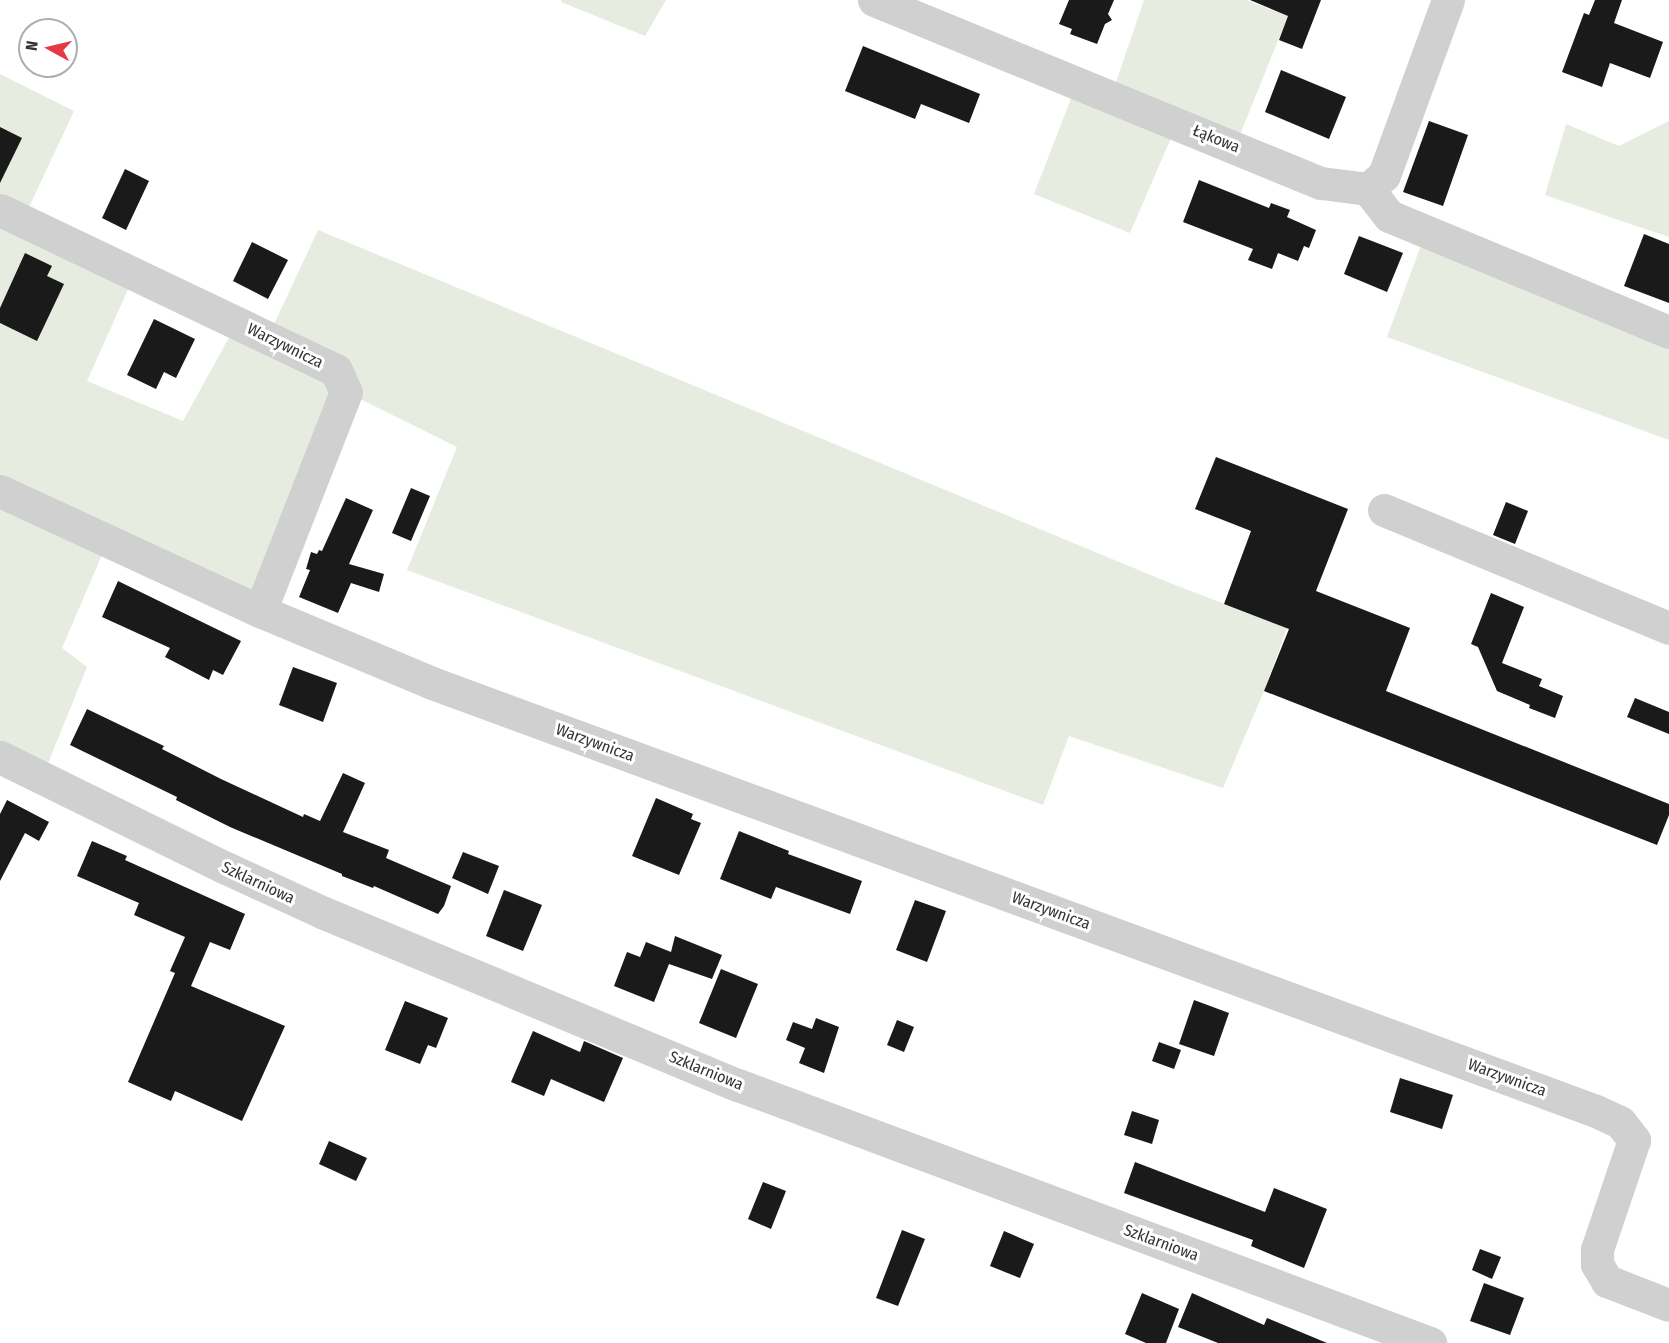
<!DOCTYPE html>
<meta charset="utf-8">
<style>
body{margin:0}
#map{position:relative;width:1669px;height:1343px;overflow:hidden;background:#fff;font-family:"Fira Sans Condensed",sans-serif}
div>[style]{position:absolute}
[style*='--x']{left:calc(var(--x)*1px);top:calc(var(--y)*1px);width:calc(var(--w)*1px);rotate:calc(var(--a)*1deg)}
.green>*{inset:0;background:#e6ecdf}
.building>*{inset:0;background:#1a1a1a}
.minor>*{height:33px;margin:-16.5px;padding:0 16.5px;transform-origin:16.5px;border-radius:16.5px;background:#d0d0d0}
span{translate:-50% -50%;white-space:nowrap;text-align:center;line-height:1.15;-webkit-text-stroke:6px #fff;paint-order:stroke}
.street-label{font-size:16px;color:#333}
.north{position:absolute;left:18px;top:18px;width:60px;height:60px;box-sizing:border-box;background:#fff;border:2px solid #adadad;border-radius:50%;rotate:278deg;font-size:16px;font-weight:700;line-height:24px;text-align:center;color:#333}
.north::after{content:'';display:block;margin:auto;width:21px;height:27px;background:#e63946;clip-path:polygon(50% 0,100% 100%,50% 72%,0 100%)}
</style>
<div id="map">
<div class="green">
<div style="clip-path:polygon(562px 0,666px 0,645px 36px,561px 2px)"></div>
<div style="clip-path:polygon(1144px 0,1246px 0,1288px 16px,1235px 147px,1177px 124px,1130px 233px,1034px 194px,1077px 83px,1111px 97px)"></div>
<div style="clip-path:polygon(0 74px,74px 111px,23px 220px,135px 274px,87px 381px,183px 421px,237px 323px,268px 337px,318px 230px,1170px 583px,1287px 628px,1264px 691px,1223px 788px,1069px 736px,1043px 805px,407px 570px,457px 447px,346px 392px,260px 611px,108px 541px,62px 648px,87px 667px,47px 766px,0 757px)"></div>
<div style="clip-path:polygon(1669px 121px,1669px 237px,1545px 195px,1566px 124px,1619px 146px)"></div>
<div style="clip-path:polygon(1426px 232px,1669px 332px,1669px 440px,1387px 337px)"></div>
</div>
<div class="building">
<div style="clip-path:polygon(1069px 0,1114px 0,1108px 14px,1112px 20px,1105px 24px,1097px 44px,1070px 34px,1072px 29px,1059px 24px)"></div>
<div style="clip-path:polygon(1250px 0,1321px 0,1302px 49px,1279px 40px,1288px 16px)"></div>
<div style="clip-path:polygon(1595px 0,1622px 0,1614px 23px,1663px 42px,1650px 78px,1610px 63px,1602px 87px,1562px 72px,1584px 13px,1589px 15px)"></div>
<div style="clip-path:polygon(863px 46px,980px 94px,969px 123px,921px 104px,915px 119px,845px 91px)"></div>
<div style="clip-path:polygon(1281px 70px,1346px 97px,1329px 139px,1265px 112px)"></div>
<div style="clip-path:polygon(1429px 121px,1468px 135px,1443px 206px,1403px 192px)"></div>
<div style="clip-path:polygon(0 127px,22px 138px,0 183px)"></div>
<div style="clip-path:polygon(125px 169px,149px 181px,126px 230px,102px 218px)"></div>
<div style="clip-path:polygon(1199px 180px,1269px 208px,1271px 203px,1290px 210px,1287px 217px,1316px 230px,1309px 248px,1304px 246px,1298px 261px,1278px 253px,1272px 269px,1248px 260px,1253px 249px,1183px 222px)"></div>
<div style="clip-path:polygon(1644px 234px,1669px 244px,1669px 303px,1624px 286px)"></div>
<div style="clip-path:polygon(1359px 236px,1403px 253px,1387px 292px,1344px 274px)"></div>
<div style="clip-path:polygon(252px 242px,288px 260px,268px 299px,233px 281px)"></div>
<div style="clip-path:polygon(25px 253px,52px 266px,47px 276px,64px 284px,37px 341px,0 323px,0 308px)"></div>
<div style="clip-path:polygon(154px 319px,195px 339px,176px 378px,164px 372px,156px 389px,127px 375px)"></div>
<div style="clip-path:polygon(1216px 457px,1348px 509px,1316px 591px,1410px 628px,1386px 691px,1669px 804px,1669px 815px,1657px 845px,1264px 691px,1289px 629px,1224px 604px,1251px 531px,1195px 509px)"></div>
<div style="clip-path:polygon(411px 488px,430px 496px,411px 541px,392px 533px)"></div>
<div style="clip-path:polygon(346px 498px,373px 510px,349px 564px,384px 574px,379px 592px,351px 583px,338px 613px,299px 597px,310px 570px,306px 569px,311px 552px,317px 554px,319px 550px,322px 551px)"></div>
<div style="clip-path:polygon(1506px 502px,1528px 511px,1515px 544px,1493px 535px)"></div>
<div style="clip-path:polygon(118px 581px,241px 641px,223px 675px,213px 670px,209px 680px,165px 657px,170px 648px,102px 617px)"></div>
<div style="clip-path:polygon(1491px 593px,1524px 607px,1502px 663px,1542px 679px,1539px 686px,1563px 696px,1555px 718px,1529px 708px,1530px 705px,1497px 691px,1478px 647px,1471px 644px)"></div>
<div style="clip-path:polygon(293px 667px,337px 683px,323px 722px,279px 705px)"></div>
<div style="clip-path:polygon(1635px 698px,1669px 712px,1669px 734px,1627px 717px)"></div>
<div style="clip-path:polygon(87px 709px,164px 746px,162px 749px,221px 779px,303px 817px,304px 814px,320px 821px,343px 773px,365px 783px,343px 832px,389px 850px,386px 858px,451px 886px,444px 906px,438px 914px,374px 886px,373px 888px,342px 876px,342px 874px,230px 827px,176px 800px,177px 797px,70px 745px)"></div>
<div style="clip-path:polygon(656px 798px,693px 814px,691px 819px,701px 823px,679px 875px,632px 856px)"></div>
<div style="clip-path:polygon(7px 800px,49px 822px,39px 841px,25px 833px,0 881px,0 814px)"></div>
<div style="clip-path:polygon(739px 831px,789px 851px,788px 854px,862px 881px,850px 914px,776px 887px,771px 899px,720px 879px)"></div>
<div style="clip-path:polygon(92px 841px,127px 856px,125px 860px,245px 914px,230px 950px,210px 942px,191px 986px,285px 1026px,242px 1121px,175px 1091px,171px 1101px,128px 1082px,175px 973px,170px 971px,185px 937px,134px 915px,139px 903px,77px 876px)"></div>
<div style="clip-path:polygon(463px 852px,499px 866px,488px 894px,452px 878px)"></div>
<div style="clip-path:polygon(504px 890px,542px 905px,523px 951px,486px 936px)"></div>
<div style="clip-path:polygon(915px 900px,946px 911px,927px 962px,896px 950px)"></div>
<div style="clip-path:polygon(675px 936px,722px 955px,712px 979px,669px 964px,654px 1002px,614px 986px,627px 952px,640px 957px,646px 942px,671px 952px)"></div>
<div style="clip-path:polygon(721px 969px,758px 984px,736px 1038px,699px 1023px)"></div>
<div style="clip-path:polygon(1194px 1000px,1229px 1013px,1214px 1056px,1179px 1044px)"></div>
<div style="clip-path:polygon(405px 1001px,448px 1018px,436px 1048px,428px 1045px,420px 1064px,385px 1050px)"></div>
<div style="clip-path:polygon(816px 1018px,839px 1027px,824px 1073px,799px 1063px,805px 1048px,786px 1040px,793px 1022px,812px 1029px)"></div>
<div style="clip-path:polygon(897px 1020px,914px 1027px,904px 1052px,887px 1045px)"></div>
<div style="clip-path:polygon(533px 1031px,580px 1052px,584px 1041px,623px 1058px,604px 1102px,551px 1079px,544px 1096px,511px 1082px)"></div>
<div style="clip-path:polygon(1159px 1042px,1181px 1050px,1174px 1069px,1152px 1061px)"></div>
<div style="clip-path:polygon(1400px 1078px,1453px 1095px,1442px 1129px,1390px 1112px)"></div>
<div style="clip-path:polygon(1132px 1111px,1159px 1120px,1152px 1144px,1124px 1135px)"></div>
<div style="clip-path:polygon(329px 1141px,367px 1158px,356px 1181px,319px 1164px)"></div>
<div style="clip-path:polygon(1135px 1162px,1265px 1212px,1274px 1188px,1327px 1209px,1304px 1268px,1251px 1246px,1253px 1240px,1124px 1193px)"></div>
<div style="clip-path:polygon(763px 1182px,786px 1191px,771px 1229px,748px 1219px)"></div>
<div style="clip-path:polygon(902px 1230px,925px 1239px,898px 1306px,876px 1298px)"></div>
<div style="clip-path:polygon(1004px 1231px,1034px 1244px,1020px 1278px,990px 1266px)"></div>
<div style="clip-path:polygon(1480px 1249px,1501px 1257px,1492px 1279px,1472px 1270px)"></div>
<div style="clip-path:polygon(1484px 1283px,1524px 1298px,1510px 1335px,1470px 1321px)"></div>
<div style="clip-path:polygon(1142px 1293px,1179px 1309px,1166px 1343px,1146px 1343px,1125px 1334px)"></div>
<div style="clip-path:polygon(1192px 1293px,1264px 1325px,1267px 1318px,1327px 1343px,1218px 1343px,1178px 1327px)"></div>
</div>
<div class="minor">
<div style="--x:874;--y:0;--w:483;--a:22.3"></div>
<div style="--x:1321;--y:183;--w:47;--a:7.3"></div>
<div style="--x:1368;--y:189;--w:21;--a:-41"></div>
<div style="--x:1384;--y:175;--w:186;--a:-69.9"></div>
<div style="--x:1368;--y:189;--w:34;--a:52"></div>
<div style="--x:1389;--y:216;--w:303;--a:22.5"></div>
<div style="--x:0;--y:210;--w:372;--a:25.5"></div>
<div style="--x:336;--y:370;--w:24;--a:66"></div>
<div style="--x:346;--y:392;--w:235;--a:111.4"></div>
<div style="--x:0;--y:491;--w:286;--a:24.8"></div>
<div style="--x:260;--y:611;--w:186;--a:22.7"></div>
<div style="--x:432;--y:683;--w:1240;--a:20.19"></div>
<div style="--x:1596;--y:1111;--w:26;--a:25"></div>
<div style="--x:1620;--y:1122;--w:23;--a:52"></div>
<div style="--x:1634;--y:1140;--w:115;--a:108.7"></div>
<div style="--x:1597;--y:1249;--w:15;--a:90"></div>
<div style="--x:1597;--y:1264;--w:20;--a:60"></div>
<div style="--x:1607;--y:1281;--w:66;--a:21.2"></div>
<div style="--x:1384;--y:510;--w:308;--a:22.5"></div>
<div style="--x:0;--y:757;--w:252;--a:26.2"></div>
<div style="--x:226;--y:868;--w:108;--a:24.7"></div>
<div style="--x:324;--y:913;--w:448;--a:22.6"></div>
<div style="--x:738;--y:1085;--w:739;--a:20.45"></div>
</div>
<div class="street-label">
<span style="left:1216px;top:139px;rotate:22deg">Łąkowa</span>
<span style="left:285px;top:346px;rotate:26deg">Warzywnicza</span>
<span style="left:595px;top:743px;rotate:20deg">Warzywnicza</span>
<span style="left:258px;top:883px;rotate:25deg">Szklarniowa</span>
<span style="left:1051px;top:911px;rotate:20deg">Warzywnicza</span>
<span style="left:706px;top:1071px;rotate:22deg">Szklarniowa</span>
<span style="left:1507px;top:1078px;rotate:20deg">Warzywnicza</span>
<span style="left:1161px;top:1243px;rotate:20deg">Szklarniowa</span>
</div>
<div class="north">N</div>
</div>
